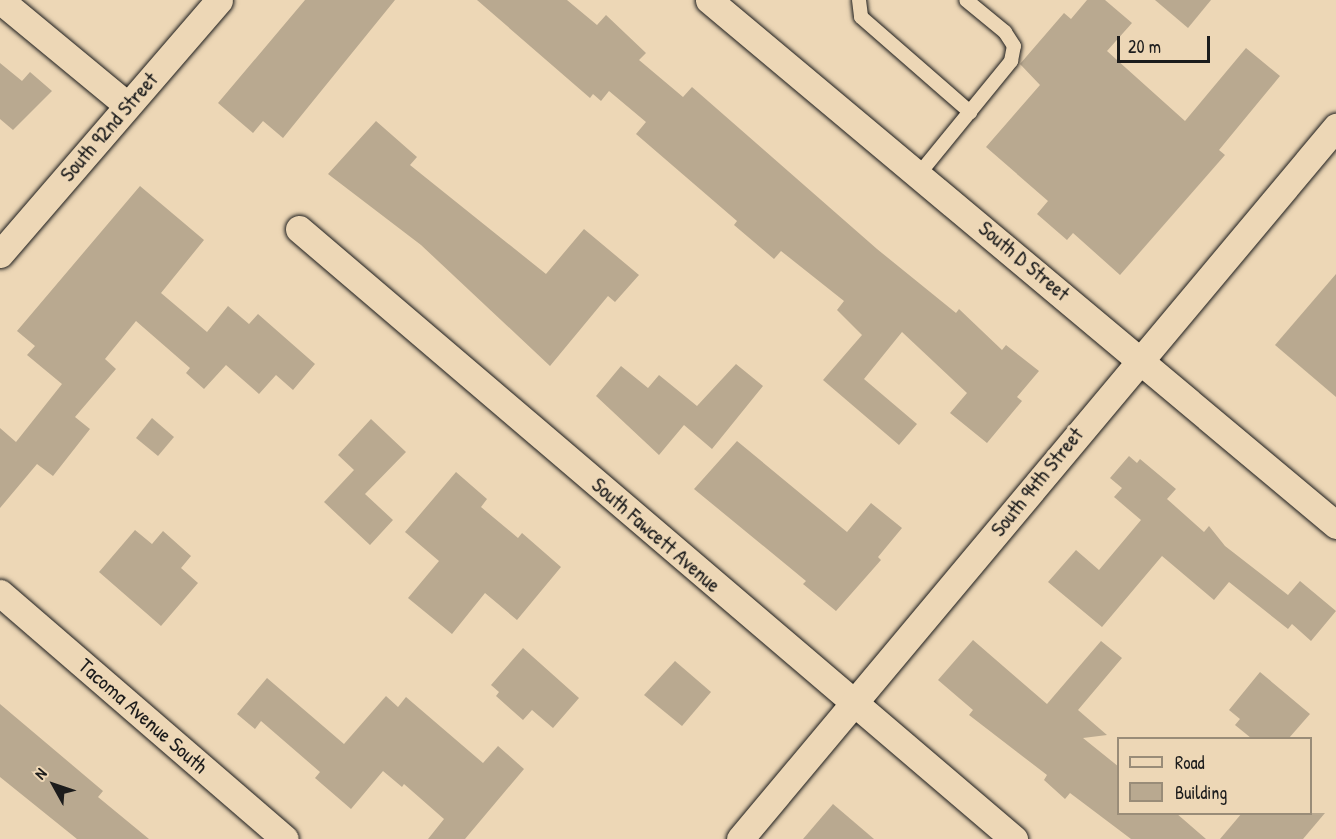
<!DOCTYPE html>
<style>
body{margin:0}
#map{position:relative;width:1336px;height:839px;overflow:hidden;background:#edd7b6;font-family:"Patrick Hand",sans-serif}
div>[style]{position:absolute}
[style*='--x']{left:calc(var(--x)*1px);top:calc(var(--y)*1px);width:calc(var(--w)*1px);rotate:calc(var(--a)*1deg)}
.building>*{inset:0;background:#b9a990}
.roads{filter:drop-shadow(0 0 2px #1c1c1c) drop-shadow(0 0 2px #1c1c1c)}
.lane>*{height:14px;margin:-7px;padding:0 7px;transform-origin:7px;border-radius:7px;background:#edd7b6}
.street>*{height:27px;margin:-13.5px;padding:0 13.5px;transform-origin:13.5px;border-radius:13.5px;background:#edd7b6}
span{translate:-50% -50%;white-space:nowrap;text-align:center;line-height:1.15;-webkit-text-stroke:6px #edd7b6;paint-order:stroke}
.street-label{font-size:21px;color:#1c1c1c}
.legend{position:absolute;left:1117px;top:737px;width:195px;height:78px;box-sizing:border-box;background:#edd7b6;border:2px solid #998c78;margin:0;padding:8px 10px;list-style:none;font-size:18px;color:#1c1c1c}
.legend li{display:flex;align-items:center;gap:12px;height:30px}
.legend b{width:30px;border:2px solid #998c78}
.north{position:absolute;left:24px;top:755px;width:60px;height:60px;-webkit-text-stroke:4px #edd7b6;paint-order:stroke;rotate:310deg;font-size:16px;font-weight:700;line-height:24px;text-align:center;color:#1c1c1c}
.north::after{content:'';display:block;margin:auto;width:21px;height:27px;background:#1c1c1c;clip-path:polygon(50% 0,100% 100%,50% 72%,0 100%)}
.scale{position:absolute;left:1117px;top:36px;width:93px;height:27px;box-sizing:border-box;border:3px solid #1c1c1c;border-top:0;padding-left:8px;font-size:18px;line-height:21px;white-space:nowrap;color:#1c1c1c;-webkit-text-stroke:4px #edd7b6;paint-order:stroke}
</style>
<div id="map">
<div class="building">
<div style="clip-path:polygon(305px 0,395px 0,283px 138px,263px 121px,253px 133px,218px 103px)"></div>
<div style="clip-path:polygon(477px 0,567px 0,597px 25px,606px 15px,646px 53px,639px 60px,683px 97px,692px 87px,877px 249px,956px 313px,959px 309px,1002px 350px,1006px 345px,1039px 371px,1017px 397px,1022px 401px,987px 443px,950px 413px,967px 393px,902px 332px,864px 379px,917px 424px,899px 445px,823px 380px,862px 335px,837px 310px,844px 301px,781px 251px,774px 259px,734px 225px,737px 221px,636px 134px,646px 122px,609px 91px,601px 101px,593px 94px,590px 98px)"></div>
<div style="clip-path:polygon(1087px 0,1105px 0,1132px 23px,1107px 51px,1185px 121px,1246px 48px,1280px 76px,1219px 150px,1225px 155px,1120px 275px,1073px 233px,1067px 240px,1037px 214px,1048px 201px,986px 147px,1040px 85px,1020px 64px,1064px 13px,1071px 19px)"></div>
<div style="clip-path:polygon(1155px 0,1211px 0,1188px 28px)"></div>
<div style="clip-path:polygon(0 63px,22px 81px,30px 72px,52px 91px,13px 130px,0 119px)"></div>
<div style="clip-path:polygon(376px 121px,417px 157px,410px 165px,546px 274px,584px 229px,639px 275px,615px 302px,608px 296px,550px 366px,421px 245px,328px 174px)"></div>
<div style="clip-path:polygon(140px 186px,204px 240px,161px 293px,207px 332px,228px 306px,249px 324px,258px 314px,315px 364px,293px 390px,276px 375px,259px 394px,226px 365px,204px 389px,186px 373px,190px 368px,136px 321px,105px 359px,116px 369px,75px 417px,90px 429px,53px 476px,37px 464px,0 508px,0 428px,16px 442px,62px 384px,27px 355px,35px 346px,17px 331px)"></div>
<div style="clip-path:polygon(1336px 274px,1336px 397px,1275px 345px)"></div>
<div style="clip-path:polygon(736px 364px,763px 386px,712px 449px,684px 425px,659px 455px,596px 396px,621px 366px,648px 388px,659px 375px,697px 406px)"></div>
<div style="clip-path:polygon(152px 418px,174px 437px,158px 456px,136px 438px)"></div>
<div style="clip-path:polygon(371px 419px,406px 452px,365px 494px,393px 520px,370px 545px,324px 502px,354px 470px,338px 455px)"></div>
<div style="clip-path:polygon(737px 441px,847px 532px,871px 503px,902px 528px,878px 557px,881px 560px,836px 611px,803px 584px,806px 581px,694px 489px)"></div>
<div style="clip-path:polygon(1129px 456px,1137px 463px,1140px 459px,1176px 489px,1167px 499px,1204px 532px,1209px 526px,1225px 546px,1288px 595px,1300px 581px,1336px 611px,1311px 641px,1292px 624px,1288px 629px,1229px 582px,1214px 600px,1162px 556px,1102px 627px,1048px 582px,1076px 550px,1099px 570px,1141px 520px,1114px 497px,1122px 488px,1110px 478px)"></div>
<div style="clip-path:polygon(456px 472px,487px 499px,481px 507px,518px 538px,522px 533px,561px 567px,517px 620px,485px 593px,452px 634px,408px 598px,439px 561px,405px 532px)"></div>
<div style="clip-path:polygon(135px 530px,152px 544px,163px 531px,191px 556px,181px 568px,198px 583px,161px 626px,99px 572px)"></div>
<div style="clip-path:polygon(973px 640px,1047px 704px,1101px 641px,1122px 658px,1078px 710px,1107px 735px,1083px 738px,1119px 767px,1119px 813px,1176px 813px,1206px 839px,1131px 839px,1070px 793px,1065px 799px,1044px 780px,1047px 775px,969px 715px,973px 710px,938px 680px)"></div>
<div style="clip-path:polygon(523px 648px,579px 698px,553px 728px,532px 710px,523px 720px,496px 696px,499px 692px,491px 685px)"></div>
<div style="clip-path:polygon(675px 661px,711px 692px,682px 726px,644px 695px)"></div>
<div style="clip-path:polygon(1260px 672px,1310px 714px,1289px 738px,1251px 738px,1235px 725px,1240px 719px,1229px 710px)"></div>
<div style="clip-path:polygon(267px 678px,344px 744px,386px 696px,398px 707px,406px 697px,483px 763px,498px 746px,524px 769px,465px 839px,428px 839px,444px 819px,404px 784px,402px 787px,383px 771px,351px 809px,315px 778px,320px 772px,261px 721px,255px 729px,237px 714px)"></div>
<div style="clip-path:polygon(0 704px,103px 791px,98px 797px,149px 839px,77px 839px,0 777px)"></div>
<div style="clip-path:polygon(833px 804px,874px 839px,803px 839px)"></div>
<div style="clip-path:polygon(1242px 813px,1325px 813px,1303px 839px,1220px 839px)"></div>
</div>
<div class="roads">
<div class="lane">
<div style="--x:859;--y:0;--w:17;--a:83"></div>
<div style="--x:861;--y:17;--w:145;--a:41.1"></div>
<div style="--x:919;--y:174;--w:146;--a:-50.8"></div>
<div style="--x:1011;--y:61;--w:15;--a:-79"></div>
<div style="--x:1014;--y:46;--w:17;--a:-123"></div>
<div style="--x:1005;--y:32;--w:50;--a:-140.6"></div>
</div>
<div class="street">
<div style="--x:0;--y:0;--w:165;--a:39.6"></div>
<div style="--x:709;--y:0;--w:818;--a:39.94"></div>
<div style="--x:299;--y:229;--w:940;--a:40.47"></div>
<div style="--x:0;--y:254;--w:335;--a:-49.2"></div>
<div style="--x:0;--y:593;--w:376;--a:40.8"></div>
<div style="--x:740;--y:839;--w:929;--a:-50.07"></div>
</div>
</div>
<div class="street-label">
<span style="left:109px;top:127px;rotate:-49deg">South 92nd Street</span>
<span style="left:1024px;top:261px;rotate:40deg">South D Street</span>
<span style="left:1037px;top:482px;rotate:-51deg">South 94th Street</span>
<span style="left:656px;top:535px;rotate:41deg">South Fawcett Avenue</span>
<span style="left:143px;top:716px;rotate:41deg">Tacoma Avenue South</span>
</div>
<ul class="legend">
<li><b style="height:8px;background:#edd7b6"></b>Road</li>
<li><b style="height:16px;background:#b9a990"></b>Building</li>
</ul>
<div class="north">N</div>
<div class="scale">20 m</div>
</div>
